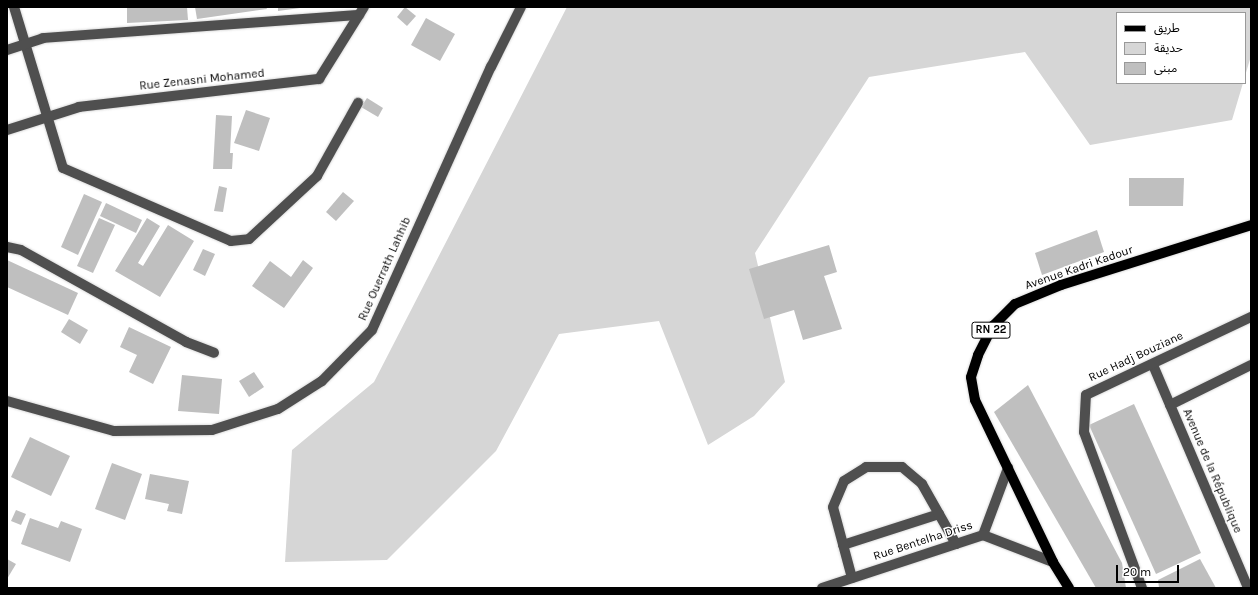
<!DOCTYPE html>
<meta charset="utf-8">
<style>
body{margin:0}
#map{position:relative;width:1258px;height:595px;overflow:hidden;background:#fff;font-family:Karla,"Noto Sans Arabic",sans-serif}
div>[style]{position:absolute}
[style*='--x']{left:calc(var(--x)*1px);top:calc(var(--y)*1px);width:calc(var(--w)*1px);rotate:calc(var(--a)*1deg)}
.green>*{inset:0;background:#d6d6d6}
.building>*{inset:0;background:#bfbfbf}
.roads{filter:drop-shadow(0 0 1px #dbdbdb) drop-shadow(0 0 1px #dbdbdb)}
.minor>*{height:10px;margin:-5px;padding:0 5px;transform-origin:5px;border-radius:5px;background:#4f4f4f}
.major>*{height:10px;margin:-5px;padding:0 5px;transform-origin:5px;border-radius:5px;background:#000}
span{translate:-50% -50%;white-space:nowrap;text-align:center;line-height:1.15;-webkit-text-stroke:3px #fff;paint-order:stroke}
.shield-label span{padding:1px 3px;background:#fff;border:1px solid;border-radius:3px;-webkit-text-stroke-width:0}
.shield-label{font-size:11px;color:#000;font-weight:700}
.street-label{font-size:12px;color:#000}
.frame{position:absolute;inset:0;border:8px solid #000;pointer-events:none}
.legend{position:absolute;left:1116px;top:12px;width:130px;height:72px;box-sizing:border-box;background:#fff;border:1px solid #999;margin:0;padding:5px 7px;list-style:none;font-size:12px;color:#000}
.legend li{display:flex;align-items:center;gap:8px;height:20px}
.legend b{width:20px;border:1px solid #999}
.scale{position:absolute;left:1116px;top:565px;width:63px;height:18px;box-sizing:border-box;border:2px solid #000;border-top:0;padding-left:5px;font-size:12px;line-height:14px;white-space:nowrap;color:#000;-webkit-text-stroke:3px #fff;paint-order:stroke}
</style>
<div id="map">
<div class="green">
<div style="clip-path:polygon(567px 7px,1251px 7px,1251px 56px,1245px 76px,1245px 13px,1117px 13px,1117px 83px,1243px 83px,1232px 120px,1090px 145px,1025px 52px,869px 77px,755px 253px,785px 382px,754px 416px,708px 445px,659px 321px,559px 334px,496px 451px,387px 560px,285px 562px,292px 450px,374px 382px)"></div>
</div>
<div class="building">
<div style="clip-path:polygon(127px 7px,187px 7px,188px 20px,127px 23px)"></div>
<div style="clip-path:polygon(195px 7px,266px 7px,267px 9px,197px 19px)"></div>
<div style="clip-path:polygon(278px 7px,300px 7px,300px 8px,278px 11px)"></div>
<div style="clip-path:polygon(405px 7px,416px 16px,407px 26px,397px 17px)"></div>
<div style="clip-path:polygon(426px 18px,455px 34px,440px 61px,411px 45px)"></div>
<div style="clip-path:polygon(367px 98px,383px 108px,378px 117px,361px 107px)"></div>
<div style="clip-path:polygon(246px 110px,270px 118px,259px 151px,234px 143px)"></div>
<div style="clip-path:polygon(216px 115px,232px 116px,230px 153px,233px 153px,232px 169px,213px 169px)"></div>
<div style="clip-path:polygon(1129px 178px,1184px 178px,1183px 206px,1129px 206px)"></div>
<div style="clip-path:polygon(219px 186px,227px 188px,223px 212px,214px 211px)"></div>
<div style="clip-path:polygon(343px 192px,354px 201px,336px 221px,326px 212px)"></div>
<div style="clip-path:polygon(84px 194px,102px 202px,78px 255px,61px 247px)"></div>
<div style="clip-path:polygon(106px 203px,142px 220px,136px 233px,100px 216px)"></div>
<div style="clip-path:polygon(99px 218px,115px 225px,93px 273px,77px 266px)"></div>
<div style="clip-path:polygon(147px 218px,160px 226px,138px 263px,143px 266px,168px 225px,194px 241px,160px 297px,115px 271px)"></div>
<div style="clip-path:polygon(1097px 230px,1104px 252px,1042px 275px,1035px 253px)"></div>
<div style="clip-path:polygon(829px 245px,837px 272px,824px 276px,842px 329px,803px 340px,794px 310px,764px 319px,749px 269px)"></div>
<div style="clip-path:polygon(203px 249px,215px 254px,205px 276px,193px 270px)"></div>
<div style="clip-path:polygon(7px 260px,78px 293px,68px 315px,7px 287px)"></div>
<div style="clip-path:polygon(303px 260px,313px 268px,284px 308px,252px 286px,270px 261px,291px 277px)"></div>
<div style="clip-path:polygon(69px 319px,88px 330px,80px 344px,61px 332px)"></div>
<div style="clip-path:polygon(129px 327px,171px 347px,153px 384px,129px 372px,137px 355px,120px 347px)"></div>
<div style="clip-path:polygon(254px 372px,264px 387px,249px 397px,239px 381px)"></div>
<div style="clip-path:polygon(182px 375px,222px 379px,219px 414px,178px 411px)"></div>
<div style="clip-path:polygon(1028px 385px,1122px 563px,1126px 588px,1096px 588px,994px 412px)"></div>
<div style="clip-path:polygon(1134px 404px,1201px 553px,1156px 574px,1089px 425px)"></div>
<div style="clip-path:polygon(30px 437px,70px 456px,51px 496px,11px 477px)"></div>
<div style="clip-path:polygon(112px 463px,142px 474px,125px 520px,95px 509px)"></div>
<div style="clip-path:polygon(150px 474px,189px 481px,182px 514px,167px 511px,169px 504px,145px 499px)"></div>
<div style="clip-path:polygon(16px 510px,26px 514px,21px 525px,11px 521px)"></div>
<div style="clip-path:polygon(30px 518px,58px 528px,61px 521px,82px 529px,70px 562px,21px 544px)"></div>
<div style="clip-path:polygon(7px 559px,16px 564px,7px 579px)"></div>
<div style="clip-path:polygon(1200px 559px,1216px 588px,1159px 588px,1158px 580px)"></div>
</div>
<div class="roads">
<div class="minor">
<div style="--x:14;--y:7;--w:168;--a:73.1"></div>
<div style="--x:63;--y:168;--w:183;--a:23.5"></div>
<div style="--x:231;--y:241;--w:18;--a:-6"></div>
<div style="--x:249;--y:239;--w:93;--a:-42.8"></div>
<div style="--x:317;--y:176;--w:84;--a:-60.7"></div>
<div style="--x:7;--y:50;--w:38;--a:-18"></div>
<div style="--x:43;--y:38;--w:317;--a:-4.2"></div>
<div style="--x:7;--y:130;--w:76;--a:-17.7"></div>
<div style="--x:79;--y:107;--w:242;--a:-6.7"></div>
<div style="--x:319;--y:79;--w:85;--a:-58"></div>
<div style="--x:7;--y:247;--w:14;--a:12"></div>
<div style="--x:21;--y:250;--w:189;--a:29.1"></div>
<div style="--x:186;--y:342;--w:30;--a:21"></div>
<div style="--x:1153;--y:365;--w:242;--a:66.9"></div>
<div style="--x:7;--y:401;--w:111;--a:15.7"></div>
<div style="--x:114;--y:431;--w:98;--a:-0.6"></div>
<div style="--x:212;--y:430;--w:69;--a:-17.7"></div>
<div style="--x:278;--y:409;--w:52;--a:-32.5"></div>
<div style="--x:322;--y:381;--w:71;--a:-45.6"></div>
<div style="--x:372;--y:330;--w:289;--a:-65.7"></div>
<div style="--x:491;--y:67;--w:67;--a:-63.4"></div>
<div style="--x:1170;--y:405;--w:90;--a:-26.3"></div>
<div style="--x:983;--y:535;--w:72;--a:-69.5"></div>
<div style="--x:843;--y:545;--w:101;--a:-17.9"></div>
<div style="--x:852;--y:578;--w:73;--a:-105"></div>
<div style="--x:833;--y:507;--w:28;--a:-67"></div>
<div style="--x:844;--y:481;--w:26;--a:-32"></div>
<div style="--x:866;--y:467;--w:36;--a:0"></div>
<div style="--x:902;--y:467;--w:26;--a:40"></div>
<div style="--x:922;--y:484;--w:69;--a:60.5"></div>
<div style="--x:822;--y:588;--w:169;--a:-18.2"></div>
<div style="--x:983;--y:535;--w:75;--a:21.1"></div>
<div style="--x:1142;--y:588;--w:166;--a:-110.4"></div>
<div style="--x:1084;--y:432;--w:37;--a:-87"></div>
<div style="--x:1086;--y:395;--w:183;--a:-25.3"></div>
</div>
<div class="major">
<div style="--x:1069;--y:588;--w:31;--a:-122"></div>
<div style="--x:1053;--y:562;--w:180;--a:-115.7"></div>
<div style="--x:975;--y:400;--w:23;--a:-100"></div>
<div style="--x:971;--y:377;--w:23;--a:-72"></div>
<div style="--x:978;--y:355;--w:33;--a:-63"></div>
<div style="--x:993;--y:326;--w:31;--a:-45"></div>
<div style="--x:1015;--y:304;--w:50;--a:-22.4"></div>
<div style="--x:1061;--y:285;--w:199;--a:-17.5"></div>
</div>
</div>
<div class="shield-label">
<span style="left:991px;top:330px">RN 22</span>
</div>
<div class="street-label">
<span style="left:202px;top:80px;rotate:-6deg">Rue Zenasni Mohamed</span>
<span style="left:1079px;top:268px;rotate:-19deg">Avenue Kadri Kadour</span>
<span style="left:385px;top:269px;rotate:-66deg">Rue Ouerrath Lahhib</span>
<span style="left:1136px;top:357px;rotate:-25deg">Rue Hadj Bouziane</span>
<span style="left:1212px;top:471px;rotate:67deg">Avenue de la République</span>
<span style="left:923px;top:541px;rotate:-18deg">Rue Bentelha Driss</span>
</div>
<div class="frame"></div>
<ul class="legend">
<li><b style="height:5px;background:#000"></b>طريق</li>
<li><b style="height:11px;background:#d6d6d6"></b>حديقة</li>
<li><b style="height:11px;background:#bfbfbf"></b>مبنى</li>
</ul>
<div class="scale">20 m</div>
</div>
